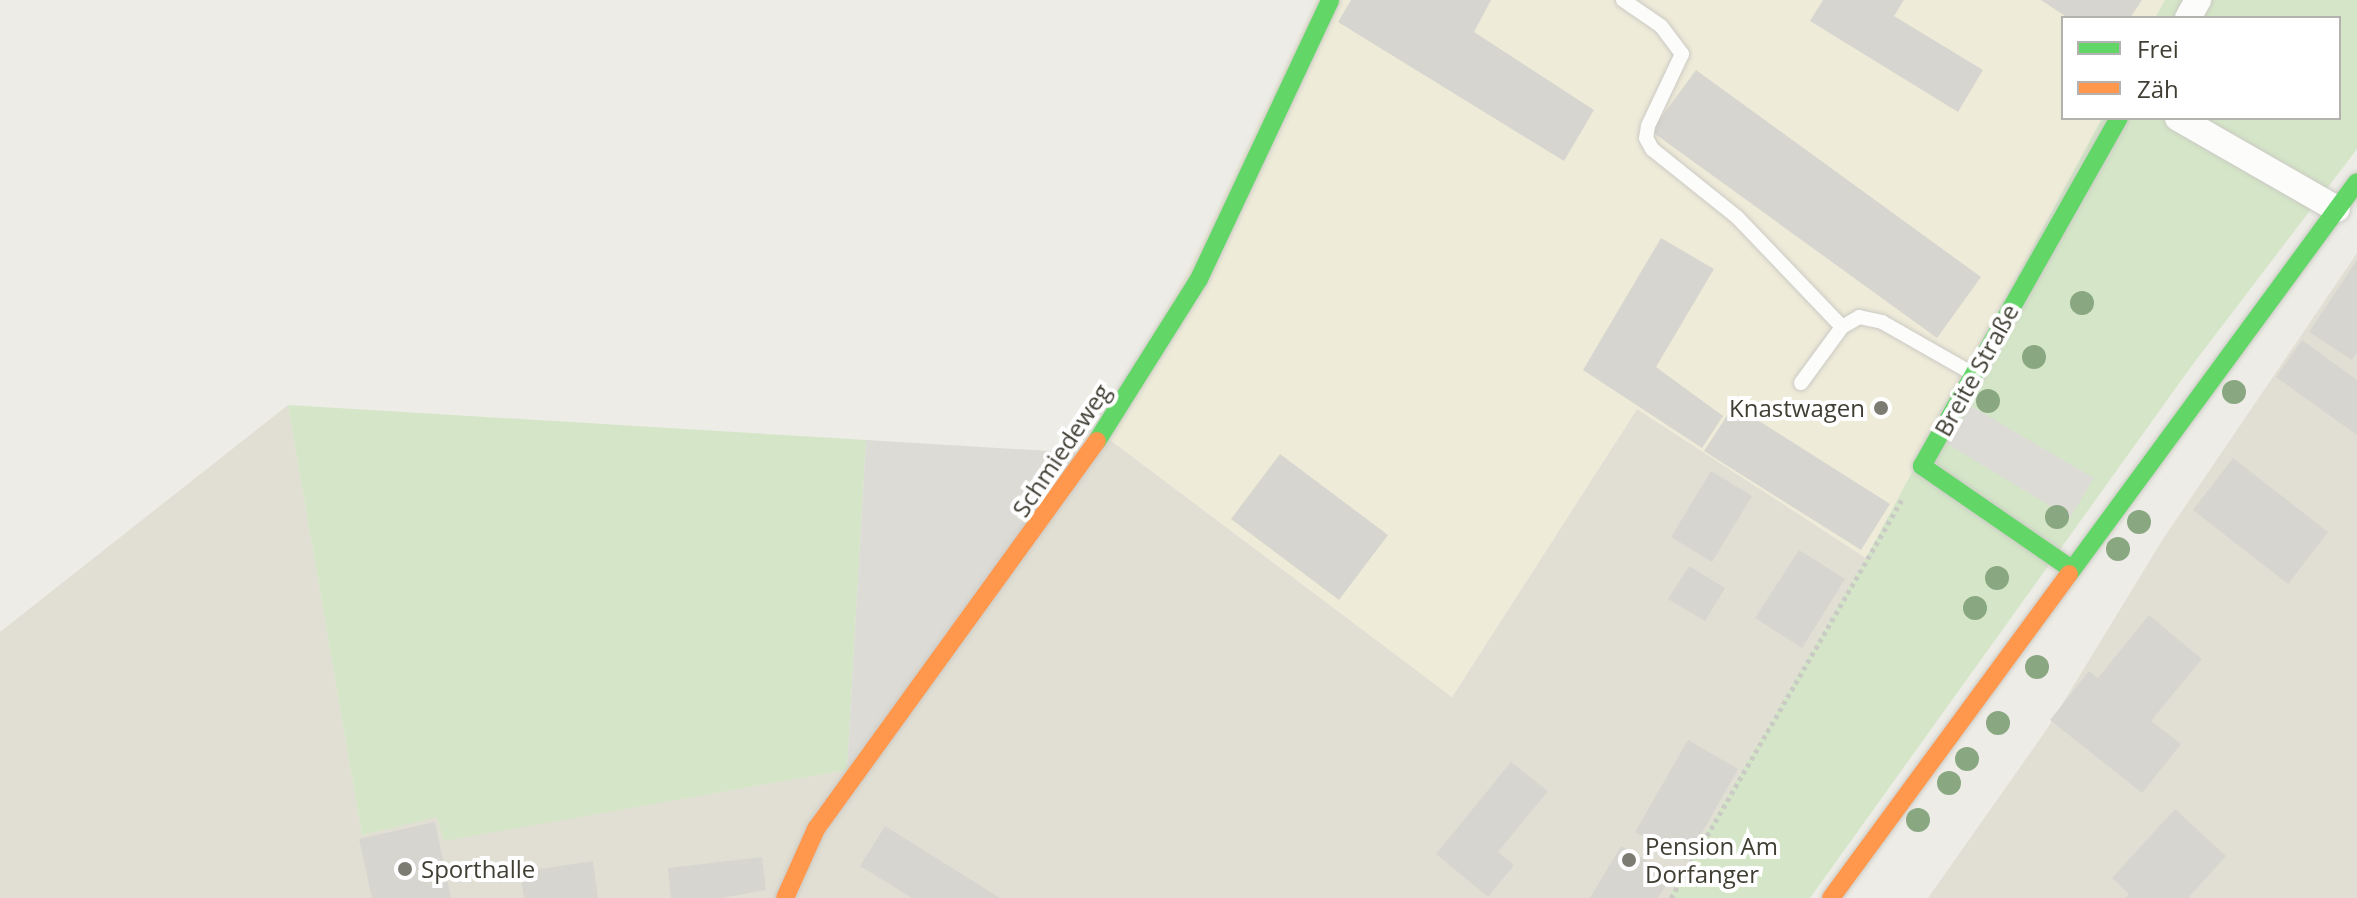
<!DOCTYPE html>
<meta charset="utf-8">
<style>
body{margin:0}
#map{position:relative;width:2357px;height:898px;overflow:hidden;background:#edece6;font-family:"Open Sans",sans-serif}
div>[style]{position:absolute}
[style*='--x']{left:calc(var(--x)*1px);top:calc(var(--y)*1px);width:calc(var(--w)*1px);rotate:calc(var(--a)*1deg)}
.residential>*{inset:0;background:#e1dfd4}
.commercial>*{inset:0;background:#efebd9}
.green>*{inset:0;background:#d4e6c7}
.parking>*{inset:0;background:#dcdbd6}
.building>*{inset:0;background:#d7d5cf}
.path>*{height:5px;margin-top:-2.5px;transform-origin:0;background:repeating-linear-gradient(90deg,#cbcbc6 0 4px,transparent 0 8px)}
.roads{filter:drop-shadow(0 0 2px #cbcac4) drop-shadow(0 0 2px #cbcac4)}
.lane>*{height:14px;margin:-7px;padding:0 7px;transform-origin:7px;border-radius:7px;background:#fcfcfb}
.street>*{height:26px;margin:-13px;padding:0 13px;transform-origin:13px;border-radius:13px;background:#fcfcfb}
.fast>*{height:18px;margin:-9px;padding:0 9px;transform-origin:9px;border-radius:9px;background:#63d668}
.slow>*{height:18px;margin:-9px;padding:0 9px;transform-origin:9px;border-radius:9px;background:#ff974d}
.trees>*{width:24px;height:24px;margin:-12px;border-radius:50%;background:#89a780}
.dots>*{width:22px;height:22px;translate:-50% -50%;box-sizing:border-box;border:4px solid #fff;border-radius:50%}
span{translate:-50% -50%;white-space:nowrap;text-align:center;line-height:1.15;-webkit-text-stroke:8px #fff;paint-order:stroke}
.street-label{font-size:24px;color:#413f34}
.poi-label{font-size:24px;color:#413f34}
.right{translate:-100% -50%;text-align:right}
.left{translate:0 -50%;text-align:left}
.legend{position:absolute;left:2061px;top:16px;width:280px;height:104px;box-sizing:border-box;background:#fff;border:2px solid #b3b2ae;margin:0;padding:10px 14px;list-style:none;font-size:24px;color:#413f34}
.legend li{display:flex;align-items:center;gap:16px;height:40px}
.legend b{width:40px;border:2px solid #b3b2ae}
</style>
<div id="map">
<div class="residential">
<div style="clip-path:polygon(2357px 253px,2357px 898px,1928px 898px,2047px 729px,2163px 539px)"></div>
<div style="clip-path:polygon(288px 405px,362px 835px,438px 816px,444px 840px,847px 770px,1097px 430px,1452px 697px,1637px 409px,1866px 558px,1668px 898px,0 898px,0 632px)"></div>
</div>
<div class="commercial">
<div style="clip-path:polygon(1317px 0,2165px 0,2155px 18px,2063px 18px,2063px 118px,2102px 118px,1866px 558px,1637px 409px,1452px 697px,1097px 430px,1189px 270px)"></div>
</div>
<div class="green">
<div style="clip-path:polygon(2165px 0,2357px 0,2357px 149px,2193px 364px,1810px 898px,1668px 898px,1866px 558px,2102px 118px,2339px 118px,2339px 18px,2155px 18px)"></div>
<div style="clip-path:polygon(288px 405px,866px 440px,847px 770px,444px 841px,437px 817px,362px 835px)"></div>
</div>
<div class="parking">
<div style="clip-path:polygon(1971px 406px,2094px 478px,2070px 518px,1947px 444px)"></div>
<div style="clip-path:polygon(866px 440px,1081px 453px,847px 770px)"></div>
</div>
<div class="building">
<div style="clip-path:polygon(1351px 0,1491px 0,1474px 32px,1594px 110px,1564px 161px,1338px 22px)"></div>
<div style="clip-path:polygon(1823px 0,1904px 0,1894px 16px,1983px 70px,1958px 112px,1810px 21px)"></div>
<div style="clip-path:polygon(2041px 0,2142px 0,2130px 18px,2068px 18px)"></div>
<div style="clip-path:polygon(1696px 70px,1981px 277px,1937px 338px,1651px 131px)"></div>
<div style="clip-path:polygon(1661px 238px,1714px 269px,1656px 367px,1723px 416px,1702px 448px,1583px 370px)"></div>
<div style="clip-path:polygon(2357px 260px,2357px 353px,2352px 360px,2309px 332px)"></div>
<div style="clip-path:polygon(2302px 340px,2357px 380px,2357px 435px,2276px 377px)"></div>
<div style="clip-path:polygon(1734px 405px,1890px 504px,1861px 550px,1704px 451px)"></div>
<div style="clip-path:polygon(1280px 454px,1388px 535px,1339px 600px,1231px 519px)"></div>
<div style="clip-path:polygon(2233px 458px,2328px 532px,2288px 584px,2193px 510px)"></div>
<div style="clip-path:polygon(1711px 471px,1752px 496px,1712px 562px,1671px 537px)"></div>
<div style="clip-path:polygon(1799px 550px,1845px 579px,1802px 648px,1755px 618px)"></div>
<div style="clip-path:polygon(1689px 566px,1725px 588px,1705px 621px,1668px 599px)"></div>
<div style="clip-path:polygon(2149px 615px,2202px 659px,2151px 721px,2181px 744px,2142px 793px,2050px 720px,2089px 671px,2098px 678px)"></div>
<div style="clip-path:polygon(1688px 740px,1738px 769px,1686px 861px,1635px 832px)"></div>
<div style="clip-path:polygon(1511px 762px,1548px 791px,1498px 852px,1514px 865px,1488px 897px,1436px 854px)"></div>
<div style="clip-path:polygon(2175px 809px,2226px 856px,2188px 898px,2126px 898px,2129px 894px,2112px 878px)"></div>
<div style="clip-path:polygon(435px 822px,451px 898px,372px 898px,359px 839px)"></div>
<div style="clip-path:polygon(885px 826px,1000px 898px,912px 898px,860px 866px)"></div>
<div style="clip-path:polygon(1621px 846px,1672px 875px,1658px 898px,1590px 898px)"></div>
<div style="clip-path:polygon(762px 857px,766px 890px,722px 898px,671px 898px,668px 868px)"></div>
<div style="clip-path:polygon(593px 861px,598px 898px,524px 898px,520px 872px)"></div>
</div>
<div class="path">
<div style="--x:1671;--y:898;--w:462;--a:-59.9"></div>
</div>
<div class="roads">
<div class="lane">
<div style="--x:1623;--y:0;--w:46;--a:34.4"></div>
<div style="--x:1661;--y:26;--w:35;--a:53"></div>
<div style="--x:1682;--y:54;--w:80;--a:115.3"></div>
<div style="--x:1648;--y:126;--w:12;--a:99"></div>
<div style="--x:1646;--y:138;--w:13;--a:61"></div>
<div style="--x:1652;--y:149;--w:109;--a:38.7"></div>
<div style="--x:1737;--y:217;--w:152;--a:46.3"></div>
<div style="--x:1801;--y:383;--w:69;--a:-53.8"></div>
<div style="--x:1842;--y:327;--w:20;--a:-30"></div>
<div style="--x:1859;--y:317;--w:24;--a:12"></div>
<div style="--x:1882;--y:322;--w:105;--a:29.7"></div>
</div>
<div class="street">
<div style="--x:2188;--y:18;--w:21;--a:-61"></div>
<div style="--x:2178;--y:118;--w:183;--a:29.8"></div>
</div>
<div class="fast">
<div style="--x:1097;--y:441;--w:191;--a:-57.8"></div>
<div style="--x:1199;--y:279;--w:308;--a:-64.8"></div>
<div style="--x:2070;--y:568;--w:180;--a:-145.4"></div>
<div style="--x:1922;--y:466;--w:400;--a:-60.5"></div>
<div style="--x:2069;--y:574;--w:486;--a:-53.7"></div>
</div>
<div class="slow">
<div style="--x:785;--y:898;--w:76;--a:-65.8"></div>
<div style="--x:816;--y:829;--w:479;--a:-54.1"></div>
<div style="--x:1831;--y:898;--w:402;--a:-53.7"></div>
</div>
</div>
<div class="trees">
<div style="left:2082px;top:303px"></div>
<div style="left:2034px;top:357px"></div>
<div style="left:2234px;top:392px"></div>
<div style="left:1988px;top:401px"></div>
<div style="left:2057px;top:517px"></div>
<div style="left:2139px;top:522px"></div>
<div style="left:2118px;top:549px"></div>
<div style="left:1997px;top:578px"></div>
<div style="left:1975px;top:608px"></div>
<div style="left:2037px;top:667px"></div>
<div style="left:1998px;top:723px"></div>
<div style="left:1967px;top:759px"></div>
<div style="left:1949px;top:783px"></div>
<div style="left:1918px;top:820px"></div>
</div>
<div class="dots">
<div style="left:1881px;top:408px;background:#7d7c72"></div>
<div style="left:1629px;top:860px;background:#7d7c72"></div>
<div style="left:405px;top:869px;background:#7d7c72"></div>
</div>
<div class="street-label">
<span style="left:1976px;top:370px;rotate:-61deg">Breite Straße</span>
<span style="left:1061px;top:450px;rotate:-56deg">Schmiedeweg</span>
</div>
<div class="poi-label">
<span class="right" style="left:1865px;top:408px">Knastwagen</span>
<span class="left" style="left:1645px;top:860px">Pension Am<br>Dorfanger</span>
<span class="left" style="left:421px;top:869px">Sporthalle</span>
</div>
<ul class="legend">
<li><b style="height:10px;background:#63d668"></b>Frei</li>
<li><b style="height:10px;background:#ff974d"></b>Zäh</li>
</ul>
</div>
